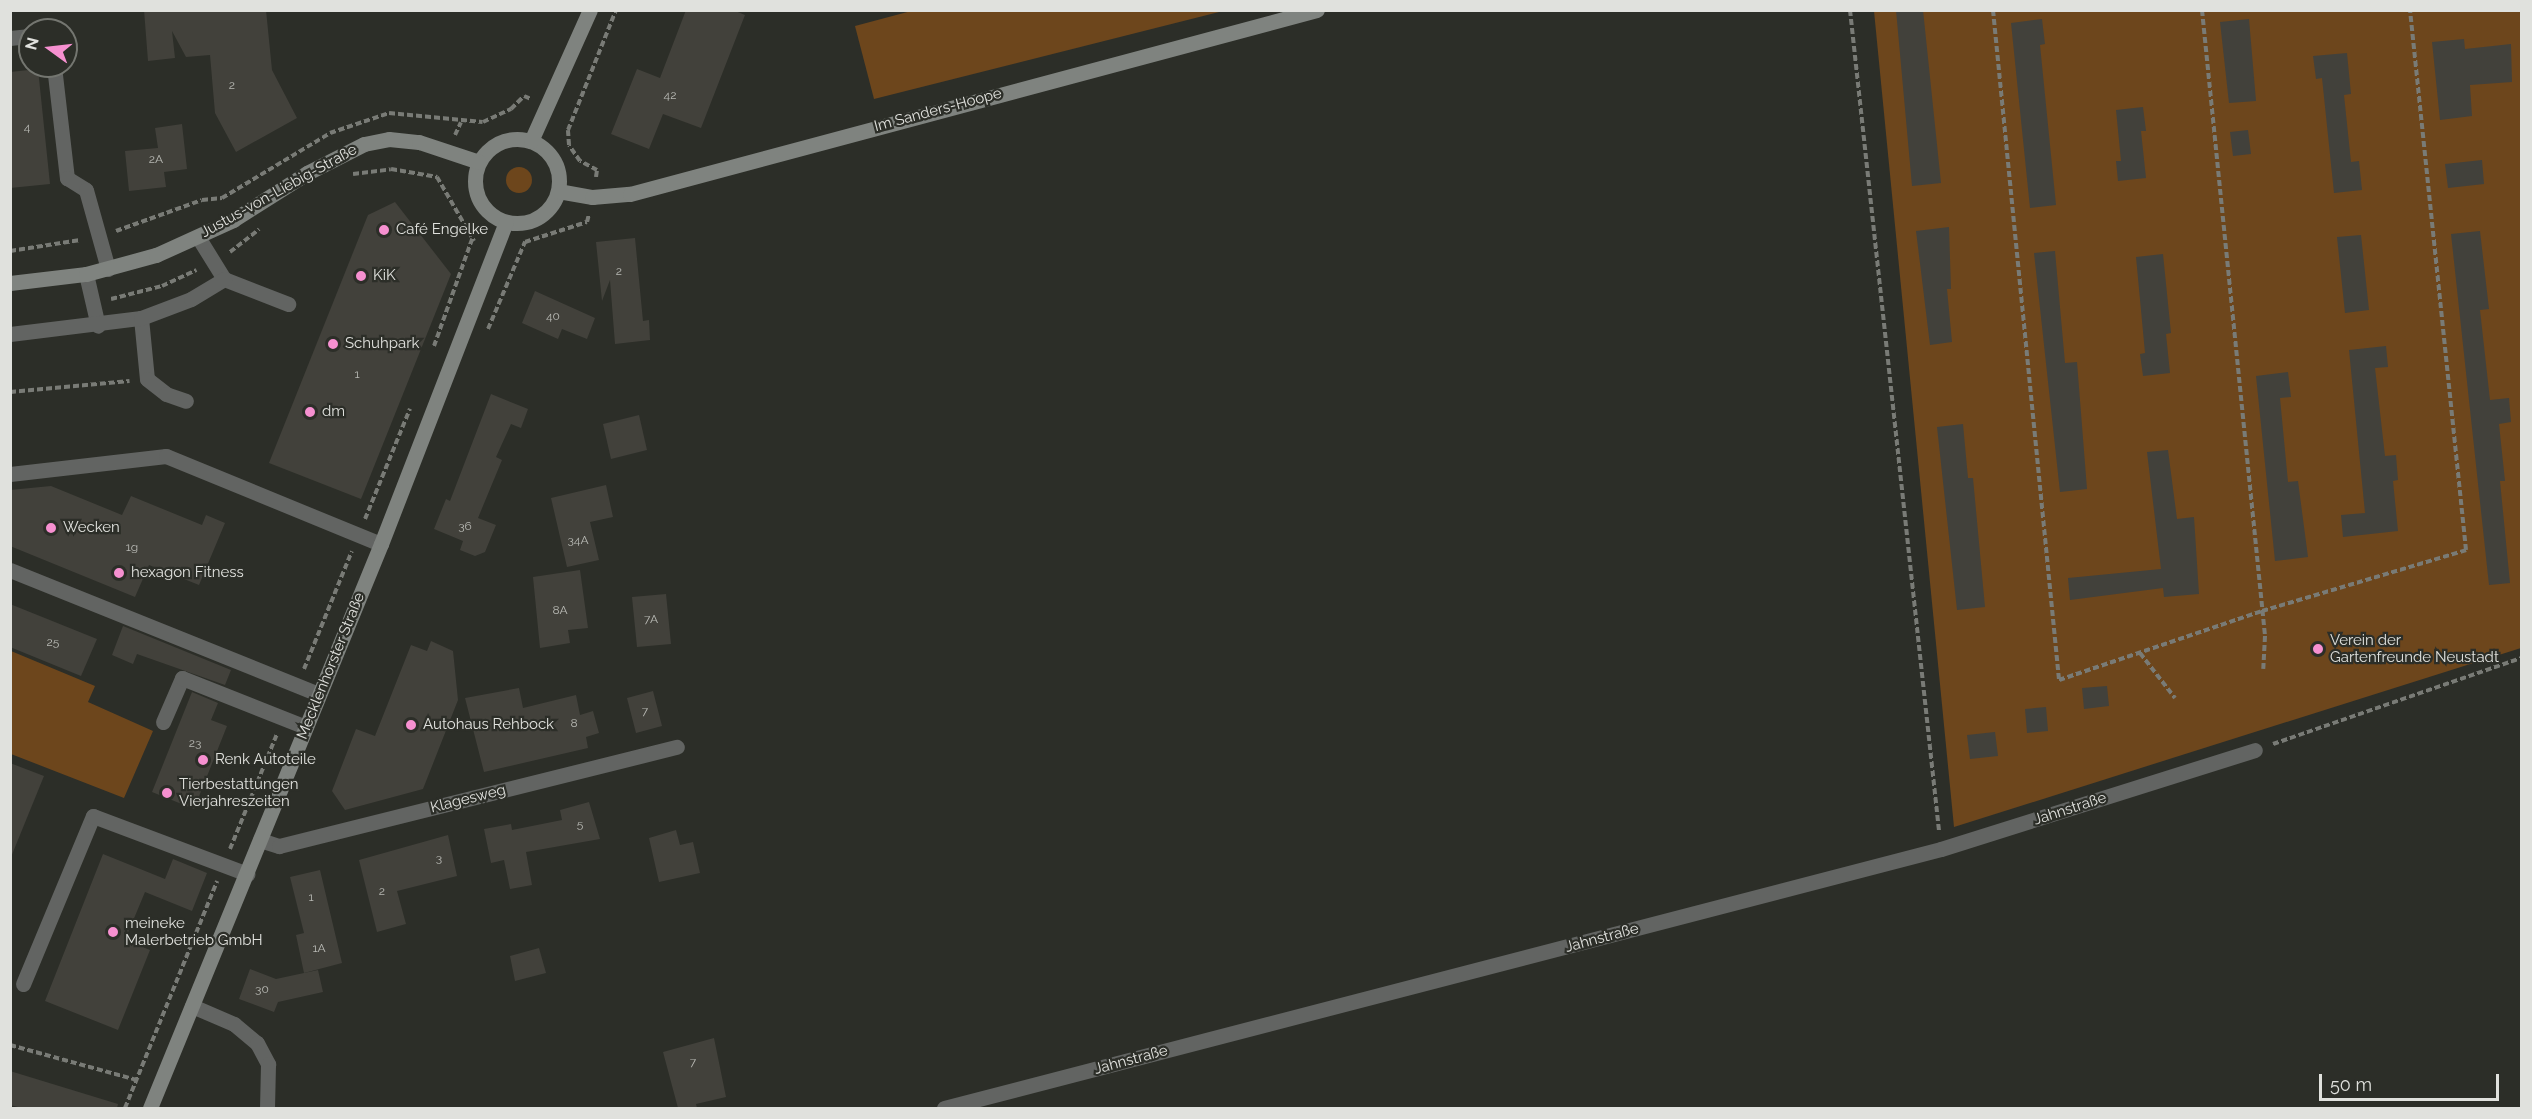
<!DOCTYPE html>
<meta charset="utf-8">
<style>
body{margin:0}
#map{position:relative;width:2532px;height:1119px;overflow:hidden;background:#2c2e28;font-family:Raleway,sans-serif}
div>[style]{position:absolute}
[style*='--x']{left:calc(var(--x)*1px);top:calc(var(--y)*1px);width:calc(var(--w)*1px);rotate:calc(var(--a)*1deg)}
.green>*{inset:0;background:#6d461c}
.round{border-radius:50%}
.building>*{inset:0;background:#42413b}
.path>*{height:4px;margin-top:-2px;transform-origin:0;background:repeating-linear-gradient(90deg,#797b76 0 6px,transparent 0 9px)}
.lane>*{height:15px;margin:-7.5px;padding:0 7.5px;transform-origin:7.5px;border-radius:7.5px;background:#626462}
.street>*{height:15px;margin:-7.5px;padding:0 7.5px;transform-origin:7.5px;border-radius:7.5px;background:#626462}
.secondary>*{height:15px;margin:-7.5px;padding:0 7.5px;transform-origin:7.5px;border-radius:7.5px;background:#7f837f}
.secondary>.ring{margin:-7.5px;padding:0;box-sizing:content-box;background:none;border:15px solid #7f837f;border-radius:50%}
.dots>*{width:16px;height:16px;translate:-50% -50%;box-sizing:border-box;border:3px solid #2c2e28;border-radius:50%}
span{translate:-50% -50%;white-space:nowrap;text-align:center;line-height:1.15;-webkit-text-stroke:4.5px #2c2e28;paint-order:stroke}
.number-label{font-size:12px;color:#b8b9b4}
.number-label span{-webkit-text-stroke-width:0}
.street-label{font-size:15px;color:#e0e1dd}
.poi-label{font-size:15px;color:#e0e1dd}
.left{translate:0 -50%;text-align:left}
.frame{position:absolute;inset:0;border:12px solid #e0e1dd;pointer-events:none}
.north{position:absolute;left:18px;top:18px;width:60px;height:60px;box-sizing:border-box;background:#2c2e28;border:2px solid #747670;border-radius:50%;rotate:285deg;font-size:16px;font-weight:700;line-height:24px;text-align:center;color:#e0e1dd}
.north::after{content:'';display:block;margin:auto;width:21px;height:27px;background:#f690d0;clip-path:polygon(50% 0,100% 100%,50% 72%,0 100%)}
.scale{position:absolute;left:2319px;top:1074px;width:180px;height:27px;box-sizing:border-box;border:3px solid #e0e1dd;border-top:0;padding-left:8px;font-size:18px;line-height:21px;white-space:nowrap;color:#e0e1dd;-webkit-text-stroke:4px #2c2e28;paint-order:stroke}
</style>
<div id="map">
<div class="green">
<div style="clip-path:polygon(915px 10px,1223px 10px,1223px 11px,874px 99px,855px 26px)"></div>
<div style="clip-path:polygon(1874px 11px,2521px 11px,2521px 648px,1954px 827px)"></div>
<div class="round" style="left:506px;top:167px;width:26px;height:26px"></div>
<div style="clip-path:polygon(11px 651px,95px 686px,88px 702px,153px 731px,124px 798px,11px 754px)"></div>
</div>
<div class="building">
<div style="clip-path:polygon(144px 10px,266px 10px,272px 70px,297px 118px,236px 152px,215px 113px,210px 55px,186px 57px,172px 31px,175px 58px,148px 61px)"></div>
<div style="clip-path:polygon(686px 10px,733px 10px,745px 15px,701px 128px,663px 114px,649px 149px,611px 134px,637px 69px,660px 78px)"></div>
<div style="clip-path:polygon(1896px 10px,1923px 10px,1941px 183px,1912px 186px)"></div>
<div style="clip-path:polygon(2042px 19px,2045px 44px,2040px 45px,2056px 205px,2030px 208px,2011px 23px)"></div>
<div style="clip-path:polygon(2249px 19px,2256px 101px,2229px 103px,2220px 22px)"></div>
<div style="clip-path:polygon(2464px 39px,2465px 49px,2511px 44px,2512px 82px,2470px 85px,2472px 116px,2440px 120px,2432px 42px)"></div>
<div style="clip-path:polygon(2347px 53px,2351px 94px,2344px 95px,2351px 162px,2359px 161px,2362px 190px,2334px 193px,2322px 78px,2316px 79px,2313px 56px)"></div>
<div style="clip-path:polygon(38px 69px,50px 184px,10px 188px,10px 72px)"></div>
<div style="clip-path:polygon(2143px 107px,2146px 131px,2141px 131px,2146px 178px,2118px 181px,2116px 161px,2121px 161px,2116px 110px)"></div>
<div style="clip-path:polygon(182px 124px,187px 169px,164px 172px,166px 187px,129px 191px,125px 151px,158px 148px,155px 128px)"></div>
<div style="clip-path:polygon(2248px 130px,2251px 154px,2233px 156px,2230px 132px)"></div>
<div style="clip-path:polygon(2482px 160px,2484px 184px,2448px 188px,2445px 164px)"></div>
<div style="clip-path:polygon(395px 202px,451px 274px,361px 499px,269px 463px,368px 215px)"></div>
<div style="clip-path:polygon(1949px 227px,1951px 289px,1947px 289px,1952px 342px,1930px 345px,1916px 231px)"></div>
<div style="clip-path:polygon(2480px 231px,2489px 309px,2480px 310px,2490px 400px,2509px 398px,2511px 422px,2499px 424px,2505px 481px,2500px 481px,2510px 583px,2489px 585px,2451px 234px)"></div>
<div style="clip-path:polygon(2361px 235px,2369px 310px,2345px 313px,2337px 237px)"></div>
<div style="clip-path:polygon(635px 238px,643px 321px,649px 320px,650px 340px,615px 344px,610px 280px,602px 301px,596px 242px)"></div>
<div style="clip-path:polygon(2055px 251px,2065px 363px,2077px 362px,2087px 489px,2060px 492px,2034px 253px)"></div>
<div style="clip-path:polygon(2163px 254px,2171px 333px,2166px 334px,2170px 373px,2143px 376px,2140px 354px,2145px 353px,2136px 257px)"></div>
<div style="clip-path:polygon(535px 291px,595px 318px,587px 339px,562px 329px,558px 339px,522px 323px)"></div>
<div style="clip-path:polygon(2386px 346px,2388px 367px,2375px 368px,2385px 456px,2396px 455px,2398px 480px,2393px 481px,2398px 531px,2343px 537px,2341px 515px,2365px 513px,2349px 350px)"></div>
<div style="clip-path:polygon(2288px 372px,2291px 397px,2280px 398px,2288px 482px,2298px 481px,2308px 557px,2275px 561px,2256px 376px)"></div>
<div style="clip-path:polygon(491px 394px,528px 409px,521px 428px,511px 424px,496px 457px,502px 460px,478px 518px,496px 525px,485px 552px,475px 556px,460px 550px,463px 541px,434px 529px,446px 499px,450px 501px)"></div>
<div style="clip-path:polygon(639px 415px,647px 450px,611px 459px,603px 424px)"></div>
<div style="clip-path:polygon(1963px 424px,1968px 478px,1973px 478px,1985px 607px,1957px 610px,1937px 427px)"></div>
<div style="clip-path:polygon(2168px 450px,2177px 519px,2194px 517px,2199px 594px,2164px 597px,2163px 588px,2070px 600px,2068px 578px,2161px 569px,2147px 452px)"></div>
<div style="clip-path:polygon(606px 485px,613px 517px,590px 522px,599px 560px,567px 567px,551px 498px)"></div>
<div style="clip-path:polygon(51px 486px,122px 515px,131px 496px,202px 525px,206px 515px,225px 523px,199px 585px,149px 565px,135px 597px,10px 546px,10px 490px)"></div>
<div style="clip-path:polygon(580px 570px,588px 628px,568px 630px,570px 643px,540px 648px,533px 577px)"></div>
<div style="clip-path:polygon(666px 594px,671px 644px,637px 647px,632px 597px)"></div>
<div style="clip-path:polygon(10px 604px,97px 639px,81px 676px,10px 647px)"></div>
<div style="clip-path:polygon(123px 626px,231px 670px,225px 685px,137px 654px,133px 664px,112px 655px)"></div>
<div style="clip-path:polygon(431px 641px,453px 651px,458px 700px,423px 789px,345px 810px,332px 791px,356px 729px,375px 736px,411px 645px,427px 651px)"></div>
<div style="clip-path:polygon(2107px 686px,2109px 706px,2084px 709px,2082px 688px)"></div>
<div style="clip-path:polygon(519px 688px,523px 708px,576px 695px,580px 715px,593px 711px,599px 733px,586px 737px,588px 748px,484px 772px,465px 698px)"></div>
<div style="clip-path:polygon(653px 691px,662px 726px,636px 733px,627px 698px)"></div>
<div style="clip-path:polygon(192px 692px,218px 703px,211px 720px,227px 726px,194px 809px,152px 792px)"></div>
<div style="clip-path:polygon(2046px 707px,2048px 731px,2027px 733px,2025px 709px)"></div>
<div style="clip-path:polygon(1995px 732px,1998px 756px,1970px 759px,1967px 735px)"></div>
<div style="clip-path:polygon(10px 763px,44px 776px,11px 857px,10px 857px)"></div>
<div style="clip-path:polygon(589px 802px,600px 839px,526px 852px,532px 885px,510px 889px,504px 860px,491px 863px,484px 829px,511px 824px,512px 830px,562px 820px,560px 810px)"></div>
<div style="clip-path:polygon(676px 830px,680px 845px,693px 842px,700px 873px,659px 882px,649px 838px)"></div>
<div style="clip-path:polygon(448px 835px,457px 876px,397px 891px,406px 924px,377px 932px,359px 860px)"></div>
<div style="clip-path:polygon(103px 854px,165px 879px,173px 859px,207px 873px,192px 911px,145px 892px,125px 940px,150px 950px,118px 1030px,45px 1001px)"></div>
<div style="clip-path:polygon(320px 870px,342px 963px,304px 973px,296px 935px,304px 933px,290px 877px)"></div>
<div style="clip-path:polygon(539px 948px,546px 973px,515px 981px,510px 956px)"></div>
<div style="clip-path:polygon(250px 969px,276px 979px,318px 970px,323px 992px,278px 1002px,274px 1012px,239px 999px)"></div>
<div style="clip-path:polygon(714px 1038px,726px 1097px,696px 1104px,697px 1108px,678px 1108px,663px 1052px)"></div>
<div style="clip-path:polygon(10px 1071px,118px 1104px,117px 1108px,22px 1108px,10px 1105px)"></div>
</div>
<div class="path">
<div style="--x:1850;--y:10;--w:825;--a:83.81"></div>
<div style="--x:1993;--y:10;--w:673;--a:84.37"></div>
<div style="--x:2059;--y:680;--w:214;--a:-18.8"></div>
<div style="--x:2262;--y:611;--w:213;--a:-16.6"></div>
<div style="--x:2466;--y:550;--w:543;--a:-95.92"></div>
<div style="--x:2202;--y:10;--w:629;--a:84.25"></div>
<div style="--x:2265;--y:636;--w:33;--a:93"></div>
<div style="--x:455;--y:135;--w:14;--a:-65"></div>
<div style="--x:353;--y:174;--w:38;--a:-7"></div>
<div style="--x:391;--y:169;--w:47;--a:9.9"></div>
<div style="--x:437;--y:177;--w:74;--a:60"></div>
<div style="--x:596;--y:177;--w:7;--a:-82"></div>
<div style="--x:597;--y:170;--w:19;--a:-152"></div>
<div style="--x:580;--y:161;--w:19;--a:-125"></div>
<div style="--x:569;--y:145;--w:15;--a:-94"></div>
<div style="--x:568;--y:130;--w:129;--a:-68.2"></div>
<div style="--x:116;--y:231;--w:91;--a:-19.8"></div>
<div style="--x:202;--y:200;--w:20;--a:-6"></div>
<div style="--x:222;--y:198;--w:126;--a:-31"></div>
<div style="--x:330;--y:133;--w:62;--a:-18.7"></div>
<div style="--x:389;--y:113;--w:94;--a:5.5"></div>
<div style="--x:483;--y:122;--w:31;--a:-25"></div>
<div style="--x:511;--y:109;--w:18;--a:-45"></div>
<div style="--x:524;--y:96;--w:8;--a:23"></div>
<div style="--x:10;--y:251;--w:71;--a:-8.9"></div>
<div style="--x:230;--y:252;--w:37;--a:-38"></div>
<div style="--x:111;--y:299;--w:53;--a:-14.3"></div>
<div style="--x:162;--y:286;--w:38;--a:-25"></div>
<div style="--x:488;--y:329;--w:95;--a:-67"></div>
<div style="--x:525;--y:242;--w:65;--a:-17.9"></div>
<div style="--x:587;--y:222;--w:8;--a:-76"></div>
<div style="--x:434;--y:346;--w:114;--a:-70.4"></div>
<div style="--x:10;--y:392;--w:120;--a:-5.3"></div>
<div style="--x:365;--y:519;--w:119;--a:-67.8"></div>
<div style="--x:2140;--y:653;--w:57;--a:52.1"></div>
<div style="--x:304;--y:669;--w:127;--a:-67.9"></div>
<div style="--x:2273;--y:744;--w:263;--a:-19.1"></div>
<div style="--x:230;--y:849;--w:124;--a:-67.8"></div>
<div style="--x:10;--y:1045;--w:132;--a:15.4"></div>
<div style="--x:125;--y:1108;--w:245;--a:-67.9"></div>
</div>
<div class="lane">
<div style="--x:10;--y:38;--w:20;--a:-6"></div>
<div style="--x:54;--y:66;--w:113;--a:83.4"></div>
<div style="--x:67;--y:178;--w:22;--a:32"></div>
<div style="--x:86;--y:190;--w:82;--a:74.4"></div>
<div style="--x:198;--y:237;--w:49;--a:58.2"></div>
<div style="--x:224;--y:279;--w:69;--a:21.3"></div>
<div style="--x:86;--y:274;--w:53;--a:77"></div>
<div style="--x:141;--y:318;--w:61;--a:84.4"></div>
<div style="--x:147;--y:379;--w:24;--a:38"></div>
<div style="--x:166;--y:394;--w:21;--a:19"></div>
<div style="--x:10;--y:334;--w:132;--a:-7"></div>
<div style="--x:141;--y:318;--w:53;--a:-20.8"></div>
<div style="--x:191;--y:299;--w:39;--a:-31"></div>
<div style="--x:10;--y:474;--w:157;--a:-6.6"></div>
<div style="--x:166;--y:456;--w:232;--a:22.3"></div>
<div style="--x:10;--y:570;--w:333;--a:21.9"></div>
<div style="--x:163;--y:722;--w:48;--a:-66.6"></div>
<div style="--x:182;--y:678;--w:133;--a:21.6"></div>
<div style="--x:23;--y:984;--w:182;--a:-67.4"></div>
<div style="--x:93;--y:816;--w:165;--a:20.6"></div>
<div style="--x:192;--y:1006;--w:46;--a:23.2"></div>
<div style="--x:234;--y:1024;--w:30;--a:40"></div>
<div style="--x:257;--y:1043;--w:24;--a:62"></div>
<div style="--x:268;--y:1064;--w:44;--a:91.3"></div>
</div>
<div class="street">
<div style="--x:260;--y:840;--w:20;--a:18"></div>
<div style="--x:279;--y:846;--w:410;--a:-14"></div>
<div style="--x:944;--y:1108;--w:1030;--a:-14.56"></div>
<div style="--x:1941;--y:849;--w:329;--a:-17.5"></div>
</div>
<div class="secondary">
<div class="ring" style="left:475px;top:139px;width:69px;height:69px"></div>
<div style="--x:531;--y:141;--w:144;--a:-65.8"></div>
<div style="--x:558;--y:191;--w:35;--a:10"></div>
<div style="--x:592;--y:197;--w:38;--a:-5"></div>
<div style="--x:630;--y:194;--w:711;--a:-14.99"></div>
<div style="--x:10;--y:283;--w:77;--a:-6.8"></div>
<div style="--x:86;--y:274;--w:73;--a:-15.2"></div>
<div style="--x:156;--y:255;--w:85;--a:-24.4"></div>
<div style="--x:233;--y:220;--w:88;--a:-32.4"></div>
<div style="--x:307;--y:173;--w:64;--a:-27"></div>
<div style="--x:364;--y:144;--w:25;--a:-11"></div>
<div style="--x:389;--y:139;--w:30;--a:6"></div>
<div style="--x:419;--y:142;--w:63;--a:18.4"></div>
<div style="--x:150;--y:1108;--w:609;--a:-67.73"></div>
<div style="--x:381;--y:544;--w:345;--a:-68.8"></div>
</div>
<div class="dots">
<div style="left:384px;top:230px;background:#f690d0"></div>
<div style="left:361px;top:276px;background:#f690d0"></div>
<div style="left:333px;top:344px;background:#f690d0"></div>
<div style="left:310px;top:412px;background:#f690d0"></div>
<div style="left:51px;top:528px;background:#f690d0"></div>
<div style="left:119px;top:573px;background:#f690d0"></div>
<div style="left:2318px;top:649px;background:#f690d0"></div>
<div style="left:411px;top:725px;background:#f690d0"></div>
<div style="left:203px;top:760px;background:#f690d0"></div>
<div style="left:167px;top:793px;background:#f690d0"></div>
<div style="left:113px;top:932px;background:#f690d0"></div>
</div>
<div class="number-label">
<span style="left:232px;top:86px">2</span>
<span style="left:670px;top:96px">42</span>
<span style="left:27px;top:128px">4</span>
<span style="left:156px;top:160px">2A</span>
<span style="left:619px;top:272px">2</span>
<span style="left:553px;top:317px">40</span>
<span style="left:357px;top:375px">1</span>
<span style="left:465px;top:527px">36</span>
<span style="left:578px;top:541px">34A</span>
<span style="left:132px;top:548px">1g</span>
<span style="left:560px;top:611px">8A</span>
<span style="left:651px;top:620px">7A</span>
<span style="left:53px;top:643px">25</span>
<span style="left:645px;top:712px">7</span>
<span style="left:574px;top:724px">8</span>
<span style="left:195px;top:744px">23</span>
<span style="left:580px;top:825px">5</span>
<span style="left:439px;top:859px">3</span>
<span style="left:382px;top:892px">2</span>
<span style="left:311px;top:898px">1</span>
<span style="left:319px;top:949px">1A</span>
<span style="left:262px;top:990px">30</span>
<span style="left:693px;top:1063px">7</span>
</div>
<div class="street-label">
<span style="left:938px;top:110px;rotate:-15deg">Im Sanders-Hoope</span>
<span style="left:279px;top:191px;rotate:-29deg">Justus-von-Liebig-Straße</span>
<span style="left:331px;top:666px;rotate:-68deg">Mecklenhorster Straße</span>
<span style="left:468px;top:799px;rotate:-14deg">Klagesweg</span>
<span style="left:2070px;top:809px;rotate:-18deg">Jahnstraße</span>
<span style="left:1602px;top:938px;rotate:-15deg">Jahnstraße</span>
<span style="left:1131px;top:1060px;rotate:-15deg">Jahnstraße</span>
</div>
<div class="poi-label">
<span class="left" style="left:396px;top:230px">Café Engelke</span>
<span class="left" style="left:373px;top:276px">KiK</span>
<span class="left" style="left:345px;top:344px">Schuhpark</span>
<span class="left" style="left:322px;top:412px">dm</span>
<span class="left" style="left:63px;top:528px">Wecken</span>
<span class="left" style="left:131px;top:573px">hexagon Fitness</span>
<span class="left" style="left:2330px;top:649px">Verein der<br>Gartenfreunde Neustadt</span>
<span class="left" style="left:423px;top:725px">Autohaus Rehbock</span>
<span class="left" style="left:215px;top:760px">Renk Autoteile</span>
<span class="left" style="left:179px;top:793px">Tierbestattungen<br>Vierjahreszeiten</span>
<span class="left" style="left:125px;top:932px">meineke<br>Malerbetrieb GmbH</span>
</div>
<div class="frame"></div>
<div class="north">N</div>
<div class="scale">50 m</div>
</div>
